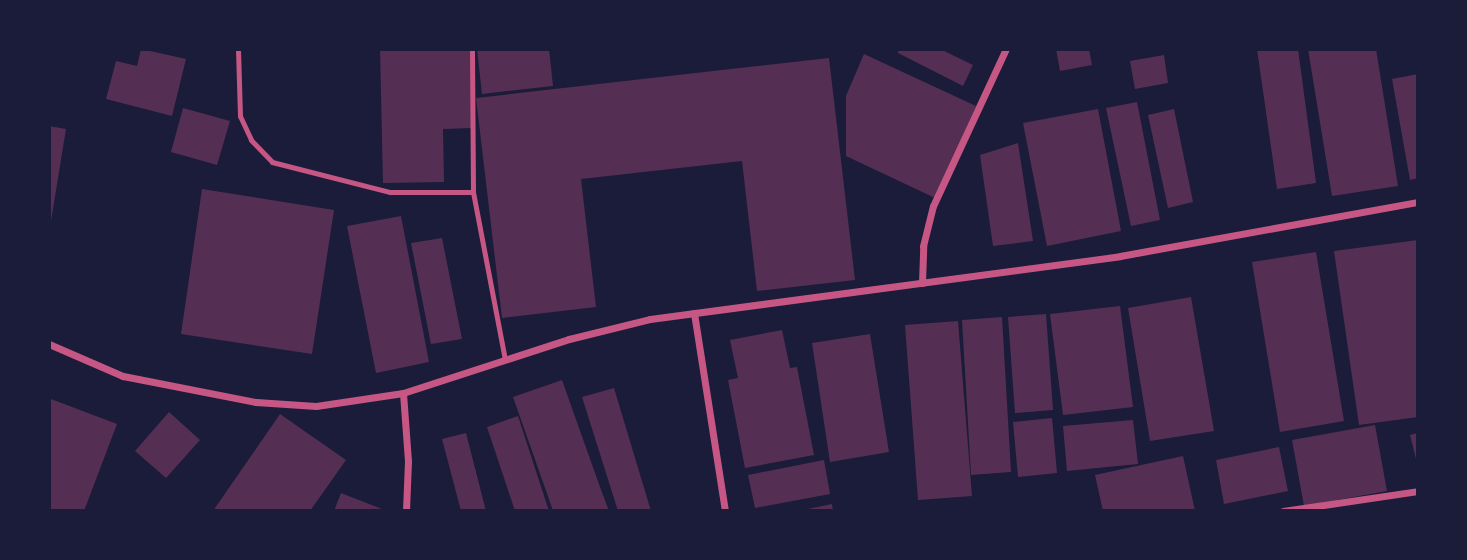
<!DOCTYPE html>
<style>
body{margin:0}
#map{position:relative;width:1467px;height:560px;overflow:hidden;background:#1b1b3a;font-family:Georgia,serif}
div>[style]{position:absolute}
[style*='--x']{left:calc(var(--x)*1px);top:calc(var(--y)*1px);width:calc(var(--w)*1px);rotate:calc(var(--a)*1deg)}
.building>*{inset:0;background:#542f53}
.service>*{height:5px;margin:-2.5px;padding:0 2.5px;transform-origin:2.5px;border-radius:2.5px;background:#c65784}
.minor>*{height:7px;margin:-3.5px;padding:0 3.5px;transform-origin:3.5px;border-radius:3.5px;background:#c65784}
span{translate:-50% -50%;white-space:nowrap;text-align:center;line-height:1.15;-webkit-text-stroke:6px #1b1b3a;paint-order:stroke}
.frame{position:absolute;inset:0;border:51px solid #1b1b3a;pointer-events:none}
</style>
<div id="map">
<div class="building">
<div style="clip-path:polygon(141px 49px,186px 59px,172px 116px,106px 99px,116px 61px,137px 66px)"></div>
<div style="clip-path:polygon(380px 49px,471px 49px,472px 128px,443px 129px,444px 182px,383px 183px)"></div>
<div style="clip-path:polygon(477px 49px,549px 49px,553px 86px,482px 94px)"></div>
<div style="clip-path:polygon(899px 49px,940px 49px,973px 65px,963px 86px,898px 53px)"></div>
<div style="clip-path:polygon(1056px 49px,1089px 49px,1092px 65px,1060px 71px)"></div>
<div style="clip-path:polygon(1257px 49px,1298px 49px,1316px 183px,1277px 189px)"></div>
<div style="clip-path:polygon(1308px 49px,1376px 49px,1398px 186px,1332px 196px)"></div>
<div style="clip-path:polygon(864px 54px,976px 106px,935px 198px,846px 156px,846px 96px)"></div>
<div style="clip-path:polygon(1164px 55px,1168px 83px,1135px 89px,1130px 61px)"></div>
<div style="clip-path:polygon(829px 58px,855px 280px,757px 291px,742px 161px,581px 179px,596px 307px,502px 318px,476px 98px)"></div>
<div style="clip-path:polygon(1418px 74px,1418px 178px,1410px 180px,1392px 79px)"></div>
<div style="clip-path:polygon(1137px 102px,1160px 220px,1131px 226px,1106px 108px)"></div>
<div style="clip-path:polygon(183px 108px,230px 121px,217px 165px,171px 152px)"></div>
<div style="clip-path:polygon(1098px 109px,1121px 231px,1047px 246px,1023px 123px)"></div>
<div style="clip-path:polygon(1174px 109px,1193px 202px,1168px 208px,1148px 115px)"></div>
<div style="clip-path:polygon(49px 126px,66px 129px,50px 227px,49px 227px)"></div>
<div style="clip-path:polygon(1018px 143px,1033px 241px,993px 246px,980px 155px)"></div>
<div style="clip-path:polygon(202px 189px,334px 210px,312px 354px,181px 334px)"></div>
<div style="clip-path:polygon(401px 216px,429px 362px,376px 373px,347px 226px)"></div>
<div style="clip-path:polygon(442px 238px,462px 339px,431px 344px,411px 243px)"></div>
<div style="clip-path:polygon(1418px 240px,1418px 417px,1359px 425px,1334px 251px)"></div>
<div style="clip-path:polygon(1316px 252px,1344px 421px,1280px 432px,1252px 262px)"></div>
<div style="clip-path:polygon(1191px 297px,1214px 431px,1150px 441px,1128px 308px)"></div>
<div style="clip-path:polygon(1120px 306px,1133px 407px,1063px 415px,1050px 314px)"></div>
<div style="clip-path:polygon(1046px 314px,1053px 410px,1015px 413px,1008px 317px)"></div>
<div style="clip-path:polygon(1002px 317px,1011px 472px,971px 475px,962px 320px)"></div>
<div style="clip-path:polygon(958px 321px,972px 496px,918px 500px,905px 325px)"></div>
<div style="clip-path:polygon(782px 330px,790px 368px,797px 367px,814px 455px,745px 468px,728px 380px,738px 378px,730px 340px)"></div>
<div style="clip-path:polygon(870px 334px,889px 452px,830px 462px,812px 343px)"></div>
<div style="clip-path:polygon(562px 380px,600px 487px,609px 511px,553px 511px,551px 505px,513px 397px)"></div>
<div style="clip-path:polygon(614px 388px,651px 511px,618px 511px,582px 397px)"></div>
<div style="clip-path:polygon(51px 399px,117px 424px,84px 511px,49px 511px)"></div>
<div style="clip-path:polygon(169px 412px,200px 440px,166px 478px,135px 451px)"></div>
<div style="clip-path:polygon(280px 414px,346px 460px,310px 511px,213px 511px)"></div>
<div style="clip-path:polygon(518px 416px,549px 511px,515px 511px,487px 427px)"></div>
<div style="clip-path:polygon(1052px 418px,1057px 473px,1018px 477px,1013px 422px)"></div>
<div style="clip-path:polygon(1133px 420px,1138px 464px,1067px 471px,1063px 426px)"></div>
<div style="clip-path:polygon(1375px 425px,1387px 491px,1304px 506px,1292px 440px)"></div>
<div style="clip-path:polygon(466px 433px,486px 511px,461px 511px,442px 439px)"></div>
<div style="clip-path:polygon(1418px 433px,1418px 463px,1417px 463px,1410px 435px)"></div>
<div style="clip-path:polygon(1279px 447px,1288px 491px,1224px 504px,1216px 460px)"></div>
<div style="clip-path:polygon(1183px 456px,1195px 511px,1103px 511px,1095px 475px)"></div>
<div style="clip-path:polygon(824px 460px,830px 494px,755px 508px,748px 475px)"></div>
<div style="clip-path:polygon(341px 493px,387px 511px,334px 511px)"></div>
<div style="clip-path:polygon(832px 504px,833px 511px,804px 511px,803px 510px)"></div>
</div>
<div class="service">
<div style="--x:238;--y:49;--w:67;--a:88.3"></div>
<div style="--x:240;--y:116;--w:26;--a:65"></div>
<div style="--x:251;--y:140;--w:30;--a:46"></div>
<div style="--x:272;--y:162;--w:122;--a:14.3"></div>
<div style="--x:390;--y:192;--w:83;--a:0"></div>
<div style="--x:473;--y:192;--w:170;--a:79.2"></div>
<div style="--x:472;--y:49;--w:143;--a:89.6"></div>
</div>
<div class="minor">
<div style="--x:922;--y:283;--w:37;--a:-88"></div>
<div style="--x:923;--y:246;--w:41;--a:-76"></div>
<div style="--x:933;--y:206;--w:173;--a:-65.1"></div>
<div style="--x:694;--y:313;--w:200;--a:81.1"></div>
<div style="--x:49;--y:344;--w:81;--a:23.4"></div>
<div style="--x:123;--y:376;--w:136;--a:11.1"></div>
<div style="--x:256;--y:402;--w:60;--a:3.8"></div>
<div style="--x:316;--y:406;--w:88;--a:-8.5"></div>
<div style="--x:403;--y:393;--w:175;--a:-18"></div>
<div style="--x:569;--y:339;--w:83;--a:-13.9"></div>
<div style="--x:650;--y:319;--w:474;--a:-7.6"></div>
<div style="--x:1120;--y:256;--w:303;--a:-10.3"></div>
<div style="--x:403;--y:393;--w:68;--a:85.8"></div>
<div style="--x:408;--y:461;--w:50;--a:92.3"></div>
<div style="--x:1283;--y:511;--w:136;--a:-8.4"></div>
</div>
<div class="frame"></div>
</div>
